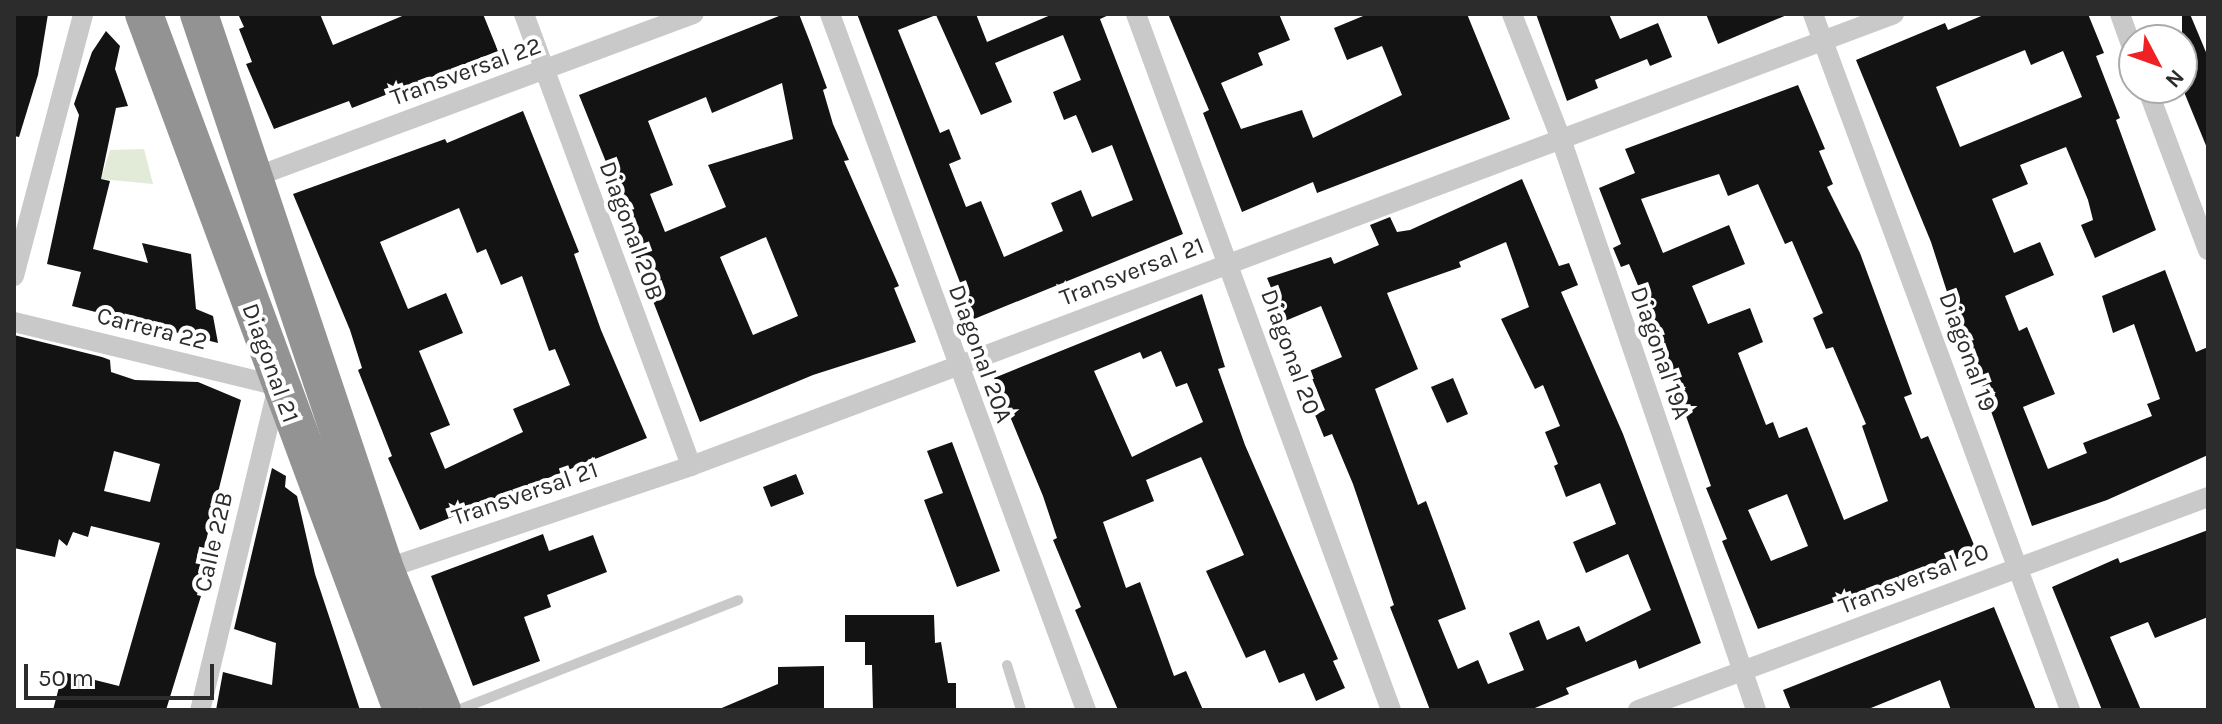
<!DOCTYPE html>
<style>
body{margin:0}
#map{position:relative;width:2222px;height:724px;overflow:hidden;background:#fff;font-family:Karla,sans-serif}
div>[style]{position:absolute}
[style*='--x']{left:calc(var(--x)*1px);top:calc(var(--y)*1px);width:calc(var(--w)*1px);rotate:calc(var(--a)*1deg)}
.green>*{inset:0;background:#e1ebd8}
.building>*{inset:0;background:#131313}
.lane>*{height:10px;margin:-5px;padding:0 5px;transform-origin:5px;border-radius:5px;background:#c9c9c9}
.street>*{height:20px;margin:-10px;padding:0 10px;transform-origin:10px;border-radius:10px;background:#c9c9c9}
.highway>*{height:38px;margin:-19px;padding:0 19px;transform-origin:19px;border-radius:19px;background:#939393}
span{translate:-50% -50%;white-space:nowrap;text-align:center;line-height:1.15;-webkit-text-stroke:8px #fff;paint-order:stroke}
.street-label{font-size:24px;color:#2c2c2c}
.frame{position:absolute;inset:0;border:16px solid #2c2c2c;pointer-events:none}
.north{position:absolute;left:2118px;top:24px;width:80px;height:80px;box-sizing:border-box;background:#fff;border:2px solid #ababab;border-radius:50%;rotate:131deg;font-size:22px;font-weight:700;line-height:32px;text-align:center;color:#2c2c2c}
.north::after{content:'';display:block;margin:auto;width:28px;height:36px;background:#f02125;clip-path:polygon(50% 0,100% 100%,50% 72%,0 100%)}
.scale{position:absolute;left:24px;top:664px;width:190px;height:36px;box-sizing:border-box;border:4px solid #2c2c2c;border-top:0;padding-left:10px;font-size:24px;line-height:28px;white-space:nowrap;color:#2c2c2c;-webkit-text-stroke:6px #fff;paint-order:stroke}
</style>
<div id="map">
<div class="green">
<div style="clip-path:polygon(144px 149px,153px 184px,101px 179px,110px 150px)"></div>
</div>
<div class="building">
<div style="clip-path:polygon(14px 14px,48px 14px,38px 75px,19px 137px,14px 136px)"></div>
<div style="clip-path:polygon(238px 14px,320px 14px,333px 45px,407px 14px,483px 14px,498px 51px,352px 108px,349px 101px,274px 129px,246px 64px,252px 62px,239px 29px,244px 27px)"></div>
<div style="clip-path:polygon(evenodd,784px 14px,799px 14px,810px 42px,827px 88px,823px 90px,833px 124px,849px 160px,844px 161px,899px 286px,894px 288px,916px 342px,813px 375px,700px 422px,604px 175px,610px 172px,579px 95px,784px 14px,782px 83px,793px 139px,708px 165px,726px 207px,665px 232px,650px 194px,673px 185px,648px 121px,706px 97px,712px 113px,782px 83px,784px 14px,766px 237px,798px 316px,753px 335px,720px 257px,766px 237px)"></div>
<div style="clip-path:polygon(evenodd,857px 14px,976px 14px,987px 42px,1053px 14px,1111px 14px,1100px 19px,1183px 234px,974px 319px,857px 14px,936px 15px,981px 115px,1012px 102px,995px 63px,1063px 35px,1081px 80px,1053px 92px,1064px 120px,1076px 115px,1092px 153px,1112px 145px,1133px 200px,1092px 217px,1081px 190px,1051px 203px,1063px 231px,1004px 257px,981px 201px,966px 207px,949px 164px,961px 159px,949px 129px,940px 133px,898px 30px,936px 15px)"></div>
<div style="clip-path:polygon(1168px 14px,1279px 14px,1290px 40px,1258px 53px,1263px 65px,1221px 83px,1241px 129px,1302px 110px,1313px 138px,1402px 95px,1382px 46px,1347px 60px,1334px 28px,1368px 14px,1467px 14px,1510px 119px,1317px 193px,1313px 182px,1242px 212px,1203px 113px,1209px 110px)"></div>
<div style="clip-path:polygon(1536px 14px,1609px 14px,1620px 39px,1658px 23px,1672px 57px,1650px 66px,1647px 59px,1595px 80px,1598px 88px,1567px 101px)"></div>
<div style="clip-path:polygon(1706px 14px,1789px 14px,1718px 44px)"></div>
<div style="clip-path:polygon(evenodd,1986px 14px,2088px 14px,2104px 53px,2096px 56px,2120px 118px,2116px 120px,2156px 230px,2095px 258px,2081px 225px,2093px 220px,2088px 200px,2066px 147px,2020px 165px,2028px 184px,1992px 199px,2014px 253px,2040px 242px,2054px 275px,2005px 296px,2019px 331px,2027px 327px,2055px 394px,2023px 407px,2048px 469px,2087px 453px,2083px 443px,2152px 416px,2147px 404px,2160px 399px,2134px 324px,2113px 333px,2102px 296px,2165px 270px,2196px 352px,2208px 347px,2208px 455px,2107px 500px,2032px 526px,1982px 386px,1987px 384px,1956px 320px,1931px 242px,1856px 60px,1945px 23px,1948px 30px,1986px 14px,2025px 50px,2031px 65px,2063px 51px,2082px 97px,1960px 147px,1936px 87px,2025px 50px)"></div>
<div style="clip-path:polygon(2182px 14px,2190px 14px,2208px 57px,2207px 148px,2182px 87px)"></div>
<div style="clip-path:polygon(106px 31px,120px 46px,115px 69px,128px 106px,116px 108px,101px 179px,110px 181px,93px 249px,148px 263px,142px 243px,191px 254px,196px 309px,213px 316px,218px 343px,72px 306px,81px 272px,47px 264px,79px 115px,74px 104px,92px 52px)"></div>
<div style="clip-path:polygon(evenodd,1798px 85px,1825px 149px,1819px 151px,1833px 184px,1827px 187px,1860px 253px,1912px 394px,1904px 397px,1921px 439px,1928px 436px,1977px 552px,1758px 629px,1722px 541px,1727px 539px,1706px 488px,1711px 486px,1647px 307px,1629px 264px,1621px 267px,1613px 248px,1621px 244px,1599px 188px,1635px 173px,1625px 149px,1798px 85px,1719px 174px,1728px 196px,1758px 184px,1785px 244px,1792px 241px,1823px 313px,1813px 318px,1826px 349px,1833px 347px,1866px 424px,1862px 426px,1888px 501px,1844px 520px,1807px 427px,1779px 438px,1773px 422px,1766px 425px,1738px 353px,1763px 342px,1750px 308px,1708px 324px,1692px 286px,1745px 264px,1729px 225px,1663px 253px,1641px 199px,1719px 174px,1798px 85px,1787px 494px,1808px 546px,1771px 561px,1748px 510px,1787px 494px)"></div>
<div style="clip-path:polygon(evenodd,523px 111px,579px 252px,574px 254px,601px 330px,647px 438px,420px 530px,388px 458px,392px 456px,358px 370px,362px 368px,350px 330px,293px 194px,445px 139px,447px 143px,523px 111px,459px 208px,477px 253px,486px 249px,501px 285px,522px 276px,549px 351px,555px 349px,570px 385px,513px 409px,523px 432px,445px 469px,430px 433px,450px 425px,419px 351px,463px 333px,446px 293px,408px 309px,380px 242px,459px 208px)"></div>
<div style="clip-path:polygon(evenodd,1522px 179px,1559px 266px,1569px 263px,1578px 285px,1561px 292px,1623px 434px,1701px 643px,1639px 669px,1636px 660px,1566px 688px,1569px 694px,1530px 710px,1430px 710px,1390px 607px,1394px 605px,1353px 484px,1332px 434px,1324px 437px,1315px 415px,1325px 410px,1309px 371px,1342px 357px,1321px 306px,1285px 321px,1267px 278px,1331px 257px,1334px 264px,1379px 245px,1370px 225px,1390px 217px,1397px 232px,1410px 230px,1522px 179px,1506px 242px,1529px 307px,1501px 319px,1535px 389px,1543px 385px,1560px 426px,1545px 432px,1558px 464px,1554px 466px,1566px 497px,1600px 483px,1616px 524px,1573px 542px,1586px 573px,1628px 554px,1651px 610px,1586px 642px,1579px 626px,1547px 640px,1539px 620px,1509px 633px,1524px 670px,1488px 684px,1478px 660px,1458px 669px,1438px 620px,1466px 609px,1426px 501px,1418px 505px,1375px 389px,1418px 369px,1387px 293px,1461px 267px,1459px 262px,1506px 242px)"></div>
<div style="clip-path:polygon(evenodd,1202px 294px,1225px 367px,1218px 369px,1245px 445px,1338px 659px,1333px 661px,1345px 688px,1316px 701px,1304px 673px,1279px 683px,1265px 650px,1246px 658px,1206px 571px,1244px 555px,1201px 457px,1146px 480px,1154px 501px,1103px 522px,1126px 588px,1140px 582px,1174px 676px,1186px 671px,1203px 710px,1118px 710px,1075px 610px,1081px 607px,1053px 540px,1057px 538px,1043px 496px,994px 378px,1202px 294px,1161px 351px,1176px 387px,1187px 383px,1203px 422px,1132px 457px,1094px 371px,1140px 352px,1143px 359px,1161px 351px)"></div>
<div style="clip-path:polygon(evenodd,14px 335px,102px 357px,110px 360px,111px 372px,135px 380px,198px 382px,241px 400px,198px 573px,202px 575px,197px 595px,201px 596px,166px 710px,53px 710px,63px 672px,119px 686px,160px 543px,91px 526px,88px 537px,73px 532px,67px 546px,59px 539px,55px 557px,14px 548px,14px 335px,114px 451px,160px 464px,150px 502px,104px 491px,114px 451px)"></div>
<div style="clip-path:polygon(1453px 378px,1468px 414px,1447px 423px,1431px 387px)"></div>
<div style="clip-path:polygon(952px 442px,1000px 571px,957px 587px,924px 500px,943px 493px,927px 451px)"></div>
<div style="clip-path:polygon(272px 468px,286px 476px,285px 487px,297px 496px,315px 574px,360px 710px,216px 710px,223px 672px,272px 685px,276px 643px,234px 629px)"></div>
<div style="clip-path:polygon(796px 474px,804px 494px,771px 507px,763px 487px)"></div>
<div style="clip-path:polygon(2208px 530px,2208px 617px,2155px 638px,2148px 622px,2110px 637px,2141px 710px,2102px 710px,2052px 587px,2118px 558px,2120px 563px)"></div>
<div style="clip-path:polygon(543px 534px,549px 551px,593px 535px,607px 572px,547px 595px,551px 607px,524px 617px,540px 661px,473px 686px,431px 576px)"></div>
<div style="clip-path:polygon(1994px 607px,2036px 710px,1951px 710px,1940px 680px,1866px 710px,1791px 710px,1783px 690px)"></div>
<div style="clip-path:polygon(845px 615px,934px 615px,935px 643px,941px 642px,948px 683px,956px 683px,956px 710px,873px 710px,872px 665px,865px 665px,865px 642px,845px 642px)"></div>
<div style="clip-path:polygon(824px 666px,824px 710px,717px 710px,778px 684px,778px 667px)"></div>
</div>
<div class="lane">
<div style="--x:1007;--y:665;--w:47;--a:72.7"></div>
<div style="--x:458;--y:710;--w:301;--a:-21.4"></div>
</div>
<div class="street">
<div style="--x:524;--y:14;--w:482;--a:69.7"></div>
<div style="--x:830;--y:14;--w:742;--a:69.81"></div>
<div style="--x:1136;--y:14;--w:741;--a:69.88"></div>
<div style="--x:1512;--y:14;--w:134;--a:68.6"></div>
<div style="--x:1561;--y:139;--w:603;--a:71.14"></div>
<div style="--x:1813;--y:14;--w:742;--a:69.73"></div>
<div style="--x:2120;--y:14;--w:41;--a:70.3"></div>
<div style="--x:2147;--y:88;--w:173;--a:69.4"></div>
<div style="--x:255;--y:177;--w:468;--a:-20.4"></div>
<div style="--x:14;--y:276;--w:271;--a:-75.2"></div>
<div style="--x:14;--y:322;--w:272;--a:13.6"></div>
<div style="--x:278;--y:386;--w:333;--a:103.5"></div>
<div style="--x:385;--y:569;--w:323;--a:-18.6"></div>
<div style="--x:691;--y:466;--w:1285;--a:-20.59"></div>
<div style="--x:1638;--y:710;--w:608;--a:-20.49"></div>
</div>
<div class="highway">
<div style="--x:144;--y:14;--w:742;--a:69.66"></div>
<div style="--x:199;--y:14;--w:585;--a:71.47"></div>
<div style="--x:385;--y:569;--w:152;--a:68"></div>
</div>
<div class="street-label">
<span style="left:466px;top:72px;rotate:-20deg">Transversal 22</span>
<span style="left:631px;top:231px;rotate:70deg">Diagonal 20B</span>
<span style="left:1132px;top:272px;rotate:-21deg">Transversal 21</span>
<span style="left:152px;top:329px;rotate:14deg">Carrera 22</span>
<span style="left:1290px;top:352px;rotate:70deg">Diagonal 20</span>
<span style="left:1967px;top:352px;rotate:70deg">Diagonal 19</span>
<span style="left:1660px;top:353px;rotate:71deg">Diagonal 19A</span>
<span style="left:980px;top:354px;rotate:70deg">Diagonal 20A</span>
<span style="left:270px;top:363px;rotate:70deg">Diagonal 21</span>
<span style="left:525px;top:494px;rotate:-19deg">Transversal 21</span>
<span style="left:214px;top:542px;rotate:-77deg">Calle 22B</span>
<span style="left:1914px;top:579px;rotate:-21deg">Transversal 20</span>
</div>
<div class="frame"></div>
<div class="north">N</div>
<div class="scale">50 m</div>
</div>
